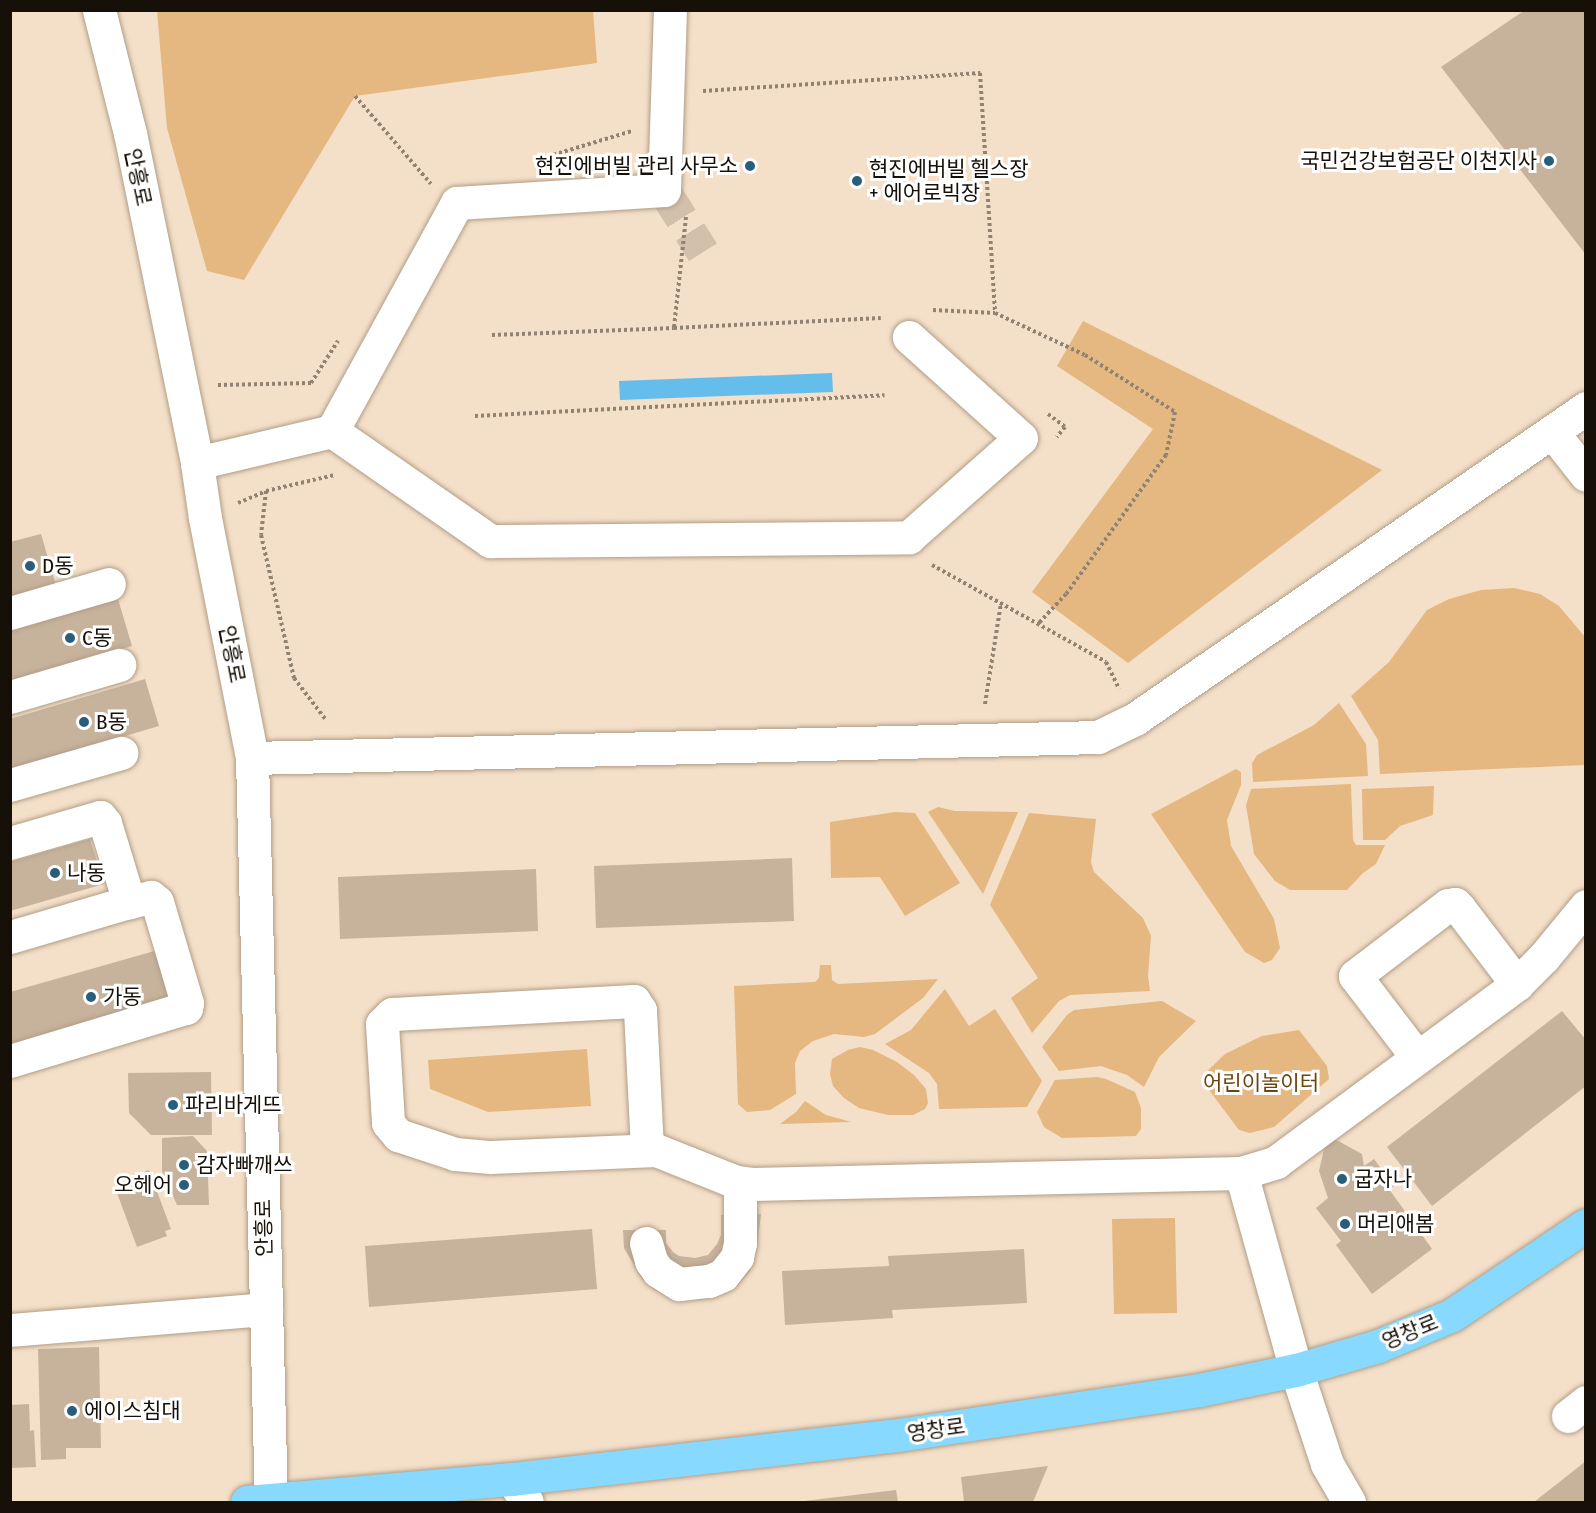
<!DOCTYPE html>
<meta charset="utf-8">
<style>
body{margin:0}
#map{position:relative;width:1596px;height:1513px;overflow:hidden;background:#f4dfc8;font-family:"Fira Sans Condensed","Noto Sans KR",sans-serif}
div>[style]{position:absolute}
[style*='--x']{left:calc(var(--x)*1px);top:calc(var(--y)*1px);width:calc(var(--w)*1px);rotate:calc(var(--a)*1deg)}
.green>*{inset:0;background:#e5b781}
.water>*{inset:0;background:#65bdec}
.building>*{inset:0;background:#c7b29c}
.minor-tunnel>*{height:33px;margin-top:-16.5px;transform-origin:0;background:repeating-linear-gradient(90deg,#d3c0ab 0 33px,transparent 0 49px)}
.path>*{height:4px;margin-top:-2px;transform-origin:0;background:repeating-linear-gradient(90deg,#918272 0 3px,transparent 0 6px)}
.roads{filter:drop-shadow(0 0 2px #b19e88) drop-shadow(0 0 2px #b19e88)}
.minor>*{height:33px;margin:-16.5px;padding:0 16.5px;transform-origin:16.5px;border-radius:16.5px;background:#fff}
.major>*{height:33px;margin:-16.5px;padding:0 16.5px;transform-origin:16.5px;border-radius:16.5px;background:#88d9ff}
.dots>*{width:16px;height:16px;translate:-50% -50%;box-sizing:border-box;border:3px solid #fff;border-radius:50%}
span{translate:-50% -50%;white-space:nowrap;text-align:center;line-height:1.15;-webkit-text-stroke:6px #fff;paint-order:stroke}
.poi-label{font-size:21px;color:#171008}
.right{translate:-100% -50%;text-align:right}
.left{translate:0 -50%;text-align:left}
.street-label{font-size:21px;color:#171008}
.park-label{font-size:21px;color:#6a4510}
.frame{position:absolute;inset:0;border:12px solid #171008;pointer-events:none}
</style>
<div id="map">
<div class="green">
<div style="clip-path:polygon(157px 11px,593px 11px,597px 63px,355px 96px,244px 280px,207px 271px,167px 128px)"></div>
<div style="clip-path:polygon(1083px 321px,1382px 470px,1128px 663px,1032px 592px,1153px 429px,1057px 366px)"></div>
<div style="clip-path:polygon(1514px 588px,1540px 594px,1559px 606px,1585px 637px,1585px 765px,1380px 774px,1378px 740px,1351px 696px,1389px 662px,1427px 610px,1449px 599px,1481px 590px)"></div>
<div style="clip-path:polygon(1339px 703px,1366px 744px,1368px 776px,1253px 782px,1252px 763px,1257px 755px,1314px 725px)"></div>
<div style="clip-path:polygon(1236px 769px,1241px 772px,1241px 785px,1227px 820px,1231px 846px,1274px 919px,1280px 948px,1272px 960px,1264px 963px,1245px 952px,1151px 814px)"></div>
<div style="clip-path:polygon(1351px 784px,1353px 840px,1356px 845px,1385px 845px,1376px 864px,1363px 873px,1347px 890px,1290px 890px,1275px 881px,1254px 854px,1246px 805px,1251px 789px)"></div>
<div style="clip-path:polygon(1434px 786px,1433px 815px,1400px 826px,1385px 840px,1363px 840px,1362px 789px)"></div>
<div style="clip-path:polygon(938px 807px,955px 811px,1018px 812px,983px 894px,928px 812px)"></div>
<div style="clip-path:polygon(895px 812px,915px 813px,960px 883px,905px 916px,880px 877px,831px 878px,830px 822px)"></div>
<div style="clip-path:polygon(1029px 813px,1096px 819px,1091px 862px,1094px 872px,1143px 918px,1151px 936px,1148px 976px,1150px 991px,1070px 995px,1059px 1001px,1032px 1033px,1011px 998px,1038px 978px,990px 905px)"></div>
<div style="clip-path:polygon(820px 965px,831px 965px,832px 980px,838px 984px,938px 979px,923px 998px,875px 1034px,864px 1037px,834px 1034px,813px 1041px,800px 1051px,795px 1063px,796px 1094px,770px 1110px,747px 1112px,738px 1104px,734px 986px,815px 982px,819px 978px)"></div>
<div style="clip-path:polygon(945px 989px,969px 1026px,995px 1009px,1042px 1081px,1027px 1107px,939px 1109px,937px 1084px,929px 1073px,885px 1044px,911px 1030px)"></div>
<div style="clip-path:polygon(1162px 1001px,1196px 1021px,1159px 1057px,1144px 1087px,1127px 1075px,1101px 1066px,1059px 1071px,1042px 1047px,1067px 1015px,1074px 1010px)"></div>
<div style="clip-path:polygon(1299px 1030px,1327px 1066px,1329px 1079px,1274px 1127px,1250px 1133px,1239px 1130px,1203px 1082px,1203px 1075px,1225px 1054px,1262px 1036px)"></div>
<div style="clip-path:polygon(860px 1047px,873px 1050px,897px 1062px,914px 1075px,926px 1089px,928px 1103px,925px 1109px,913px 1115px,888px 1115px,859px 1108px,844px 1098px,833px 1086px,830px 1074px,832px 1059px,848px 1050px)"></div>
<div style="clip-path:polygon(587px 1049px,591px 1106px,488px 1112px,430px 1089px,428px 1060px)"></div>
<div style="clip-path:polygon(1097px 1077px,1106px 1079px,1135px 1092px,1141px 1108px,1141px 1129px,1136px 1136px,1062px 1138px,1044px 1127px,1037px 1112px,1055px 1080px)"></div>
<div style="clip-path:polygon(805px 1101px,826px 1115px,851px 1122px,780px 1124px,796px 1112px)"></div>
<div style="clip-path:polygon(1175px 1218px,1177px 1313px,1114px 1314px,1112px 1219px)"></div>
</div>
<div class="water">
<div style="clip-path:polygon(832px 373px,833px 392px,620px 400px,619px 381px)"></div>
</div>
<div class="building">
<div style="clip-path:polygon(1525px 10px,1586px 10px,1586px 255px,1441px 67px)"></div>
<div style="clip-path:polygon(41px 534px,57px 589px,10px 604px,10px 542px)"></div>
<div style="clip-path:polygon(118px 599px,132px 646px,10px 681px,10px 630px)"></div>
<div style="clip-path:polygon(145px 679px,159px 726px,10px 770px,10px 719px)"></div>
<div style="clip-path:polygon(90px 839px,104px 884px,10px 911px,10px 862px)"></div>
<div style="clip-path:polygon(792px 858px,794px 921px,596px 928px,594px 866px)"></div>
<div style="clip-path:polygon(536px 869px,538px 931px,340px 939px,338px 877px)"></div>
<div style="clip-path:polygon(158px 950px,173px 1001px,10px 1047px,10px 992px)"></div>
<div style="clip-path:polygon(1562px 1011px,1586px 1040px,1586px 1086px,1432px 1206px,1387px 1147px)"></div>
<div style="clip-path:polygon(211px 1072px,212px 1135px,151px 1135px,129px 1113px,128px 1073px)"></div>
<div style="clip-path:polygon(193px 1136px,207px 1151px,209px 1205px,177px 1205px,162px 1171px,162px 1138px)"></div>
<div style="clip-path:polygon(1331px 1137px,1362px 1154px,1364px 1166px,1374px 1159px,1394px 1186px,1389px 1189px,1432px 1249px,1372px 1294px,1336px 1245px,1341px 1241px,1316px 1208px,1328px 1198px,1319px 1171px,1324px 1149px)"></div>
<div style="clip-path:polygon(149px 1170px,171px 1229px,165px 1231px,167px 1236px,137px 1247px,117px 1193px,132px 1188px,130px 1183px,136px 1182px,134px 1176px)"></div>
<div style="clip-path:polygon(761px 1214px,756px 1254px,750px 1271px,736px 1287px,716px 1297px,700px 1300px,679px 1300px,655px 1290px,642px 1279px,624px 1248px,623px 1230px,666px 1230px,666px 1243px,673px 1252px,679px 1256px,695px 1258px,708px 1255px,717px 1244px,721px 1235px,721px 1215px)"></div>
<div style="clip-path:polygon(592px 1229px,597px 1289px,369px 1307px,365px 1246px)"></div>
<div style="clip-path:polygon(1024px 1249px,1027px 1303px,892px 1310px,893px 1318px,785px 1325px,782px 1271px,889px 1266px,888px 1256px)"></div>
<div style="clip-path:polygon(99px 1347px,101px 1448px,66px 1448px,66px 1459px,41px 1460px,38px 1349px)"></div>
<div style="clip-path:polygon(29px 1404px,30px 1431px,34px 1430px,36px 1467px,10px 1468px,10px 1405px)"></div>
<div style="clip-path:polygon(1586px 1461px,1586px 1502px,1534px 1502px)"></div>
<div style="clip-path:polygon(1048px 1466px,1033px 1502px,964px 1502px,961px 1477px)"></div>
<div style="clip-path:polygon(896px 1490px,898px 1502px,804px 1502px,804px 1501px)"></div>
</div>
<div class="minor-tunnel">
<div style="--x:664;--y:190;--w:73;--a:57.8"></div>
</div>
<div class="path">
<div style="--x:703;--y:91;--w:278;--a:-3.7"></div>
<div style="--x:980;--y:73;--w:239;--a:86.4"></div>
<div style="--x:355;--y:96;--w:116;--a:49.2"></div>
<div style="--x:536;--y:160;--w:100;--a:-16.8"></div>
<div style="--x:686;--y:217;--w:112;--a:96.2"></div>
<div style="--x:674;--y:328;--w:207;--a:-2.8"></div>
<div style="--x:933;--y:310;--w:62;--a:2.8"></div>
<div style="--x:995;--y:313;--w:99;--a:25"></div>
<div style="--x:1085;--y:355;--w:107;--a:32.3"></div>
<div style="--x:1175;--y:412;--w:44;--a:101.8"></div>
<div style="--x:1166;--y:455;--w:171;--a:125.7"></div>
<div style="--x:1066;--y:594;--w:41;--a:133"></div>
<div style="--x:492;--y:335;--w:182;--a:-2.2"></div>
<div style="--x:218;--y:385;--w:93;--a:-1.2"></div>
<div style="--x:311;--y:383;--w:50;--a:-57.3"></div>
<div style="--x:1048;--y:414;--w:21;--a:37"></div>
<div style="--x:1065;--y:427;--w:13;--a:129"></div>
<div style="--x:475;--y:416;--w:410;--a:-2.9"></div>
<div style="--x:266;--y:491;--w:44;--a:96.5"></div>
<div style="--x:261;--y:535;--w:147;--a:77"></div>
<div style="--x:294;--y:678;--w:53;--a:52.7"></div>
<div style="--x:238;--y:503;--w:30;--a:-23"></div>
<div style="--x:266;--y:491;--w:71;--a:-13.1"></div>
<div style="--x:932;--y:565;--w:199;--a:29.1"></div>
<div style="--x:1106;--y:662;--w:30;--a:64"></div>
<div style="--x:985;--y:704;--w:102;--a:-81"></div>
</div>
<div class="roads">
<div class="minor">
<div style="--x:99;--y:10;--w:127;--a:75.9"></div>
<div style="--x:130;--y:133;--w:337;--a:78.5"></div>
<div style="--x:197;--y:463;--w:56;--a:81.7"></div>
<div style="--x:205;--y:518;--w:245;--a:78.9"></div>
<div style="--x:252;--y:758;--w:744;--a:88.54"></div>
<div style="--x:332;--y:431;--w:193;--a:34.8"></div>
<div style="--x:490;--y:541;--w:419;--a:-0.5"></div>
<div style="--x:909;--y:537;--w:149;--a:-41.5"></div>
<div style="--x:1021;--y:438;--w:151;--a:-138"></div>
<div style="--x:1553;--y:433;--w:53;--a:51.8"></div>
<div style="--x:197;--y:463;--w:139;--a:-13.3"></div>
<div style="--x:332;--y:431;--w:260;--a:-61.3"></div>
<div style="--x:457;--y:203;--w:207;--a:-3.6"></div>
<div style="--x:664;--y:190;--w:180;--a:-88.1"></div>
<div style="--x:10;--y:613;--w:103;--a:-16.3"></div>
<div style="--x:10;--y:697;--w:114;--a:-16.4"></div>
<div style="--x:252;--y:758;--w:846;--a:-1.42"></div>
<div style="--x:1098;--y:737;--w:41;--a:-25.9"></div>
<div style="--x:1135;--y:719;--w:548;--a:-34.59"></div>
<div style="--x:10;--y:785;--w:116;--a:-16.1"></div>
<div style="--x:10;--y:843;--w:94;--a:-16.1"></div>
<div style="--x:100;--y:817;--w:8;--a:50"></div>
<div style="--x:105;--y:823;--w:83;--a:73.1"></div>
<div style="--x:129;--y:902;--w:124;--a:163.6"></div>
<div style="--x:1417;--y:1057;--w:102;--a:-127.4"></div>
<div style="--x:1355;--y:976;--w:117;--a:-37.4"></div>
<div style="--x:1448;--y:905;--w:7;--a:-8"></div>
<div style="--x:1455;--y:904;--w:6;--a:45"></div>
<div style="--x:1459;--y:908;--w:96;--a:52.7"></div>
<div style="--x:10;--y:1061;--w:184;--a:-16.8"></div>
<div style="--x:186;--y:1008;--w:5;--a:-79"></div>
<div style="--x:187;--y:1003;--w:105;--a:-106.5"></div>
<div style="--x:157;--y:902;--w:8;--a:-140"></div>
<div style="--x:151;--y:897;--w:23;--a:167"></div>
<div style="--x:647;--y:1149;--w:139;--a:-92.9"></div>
<div style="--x:640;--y:1010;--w:11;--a:-124"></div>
<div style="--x:634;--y:1001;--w:242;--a:176.9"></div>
<div style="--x:392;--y:1014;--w:14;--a:135"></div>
<div style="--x:382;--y:1024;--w:99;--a:86.5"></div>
<div style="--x:388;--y:1123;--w:16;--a:50"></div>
<div style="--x:398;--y:1135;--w:60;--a:18.4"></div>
<div style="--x:455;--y:1154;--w:36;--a:5"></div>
<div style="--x:491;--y:1157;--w:165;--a:-2.4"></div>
<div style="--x:656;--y:1150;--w:86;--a:21.8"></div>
<div style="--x:736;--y:1182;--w:16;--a:7"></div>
<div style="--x:752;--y:1184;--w:489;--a:-1.3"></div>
<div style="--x:1241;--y:1173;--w:37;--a:-17"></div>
<div style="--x:1276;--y:1162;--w:300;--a:-36.4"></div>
<div style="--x:1517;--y:984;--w:38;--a:-45"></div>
<div style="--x:1544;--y:957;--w:66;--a:-50.5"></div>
<div style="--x:1241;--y:1173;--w:205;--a:74.4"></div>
<div style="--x:1296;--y:1370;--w:99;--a:71.7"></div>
<div style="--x:1327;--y:1464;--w:44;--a:59.9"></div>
<div style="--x:646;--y:1243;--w:19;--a:74"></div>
<div style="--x:651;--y:1261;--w:12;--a:55"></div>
<div style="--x:658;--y:1271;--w:25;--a:32"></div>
<div style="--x:679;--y:1284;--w:30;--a:-6"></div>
<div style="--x:709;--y:1281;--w:15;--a:-23"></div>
<div style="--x:723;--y:1275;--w:23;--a:-52"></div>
<div style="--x:737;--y:1257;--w:14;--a:-78"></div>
<div style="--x:740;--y:1243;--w:60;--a:-90"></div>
<div style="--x:10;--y:1330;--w:257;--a:-4.7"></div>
<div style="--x:1568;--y:1416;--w:23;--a:-38"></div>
<div style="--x:512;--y:1479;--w:27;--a:57"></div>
</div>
<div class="major">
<div style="--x:247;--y:1502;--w:266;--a:-5"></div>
<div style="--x:512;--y:1479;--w:388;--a:-6.5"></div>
<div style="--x:898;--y:1435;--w:304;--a:-8.5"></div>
<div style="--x:1199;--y:1390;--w:99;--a:-11.7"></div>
<div style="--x:1296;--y:1370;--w:85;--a:-16.3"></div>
<div style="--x:1378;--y:1346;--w:80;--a:-22.7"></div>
<div style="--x:1452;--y:1315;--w:161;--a:-33.9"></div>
</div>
</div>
<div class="dots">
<div style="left:1549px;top:161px;background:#295e7a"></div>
<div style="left:750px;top:166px;background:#295e7a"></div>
<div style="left:857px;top:181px;background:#295e7a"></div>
<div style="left:30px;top:566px;background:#295e7a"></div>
<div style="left:70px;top:638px;background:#295e7a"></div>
<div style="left:84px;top:722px;background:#295e7a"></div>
<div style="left:55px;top:873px;background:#295e7a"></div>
<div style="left:91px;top:997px;background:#295e7a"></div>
<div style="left:173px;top:1105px;background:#295e7a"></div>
<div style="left:184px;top:1165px;background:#295e7a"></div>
<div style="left:1342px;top:1179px;background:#295e7a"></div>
<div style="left:184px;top:1185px;background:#295e7a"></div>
<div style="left:1345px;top:1224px;background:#295e7a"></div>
<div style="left:72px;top:1411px;background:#295e7a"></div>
</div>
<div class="poi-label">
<span class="right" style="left:1537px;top:161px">국민건강보험공단 이천지사</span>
<span class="right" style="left:738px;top:166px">현진에버빌 관리 사무소</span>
<span class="left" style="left:869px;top:181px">현진에버빌 헬스장<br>+ 에어로빅장</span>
<span class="left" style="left:42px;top:566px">D동</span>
<span class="left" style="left:82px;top:638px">C동</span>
<span class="left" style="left:96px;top:722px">B동</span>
<span class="left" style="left:67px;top:873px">나동</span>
<span class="left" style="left:103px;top:997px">가동</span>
<span class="left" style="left:185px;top:1105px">파리바게뜨</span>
<span class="left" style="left:196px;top:1165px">감자빠깨쓰</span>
<span class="left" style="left:1354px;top:1179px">굽자나</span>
<span class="right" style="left:172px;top:1185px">오헤어</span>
<span class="left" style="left:1357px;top:1224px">머리애봄</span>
<span class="left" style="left:84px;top:1411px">에이스침대</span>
</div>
<div class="street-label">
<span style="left:138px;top:177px;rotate:78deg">안흥로</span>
<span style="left:232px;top:654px;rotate:79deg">안흥로</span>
<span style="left:264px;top:1228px;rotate:-91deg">안흥로</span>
<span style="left:1410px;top:1332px;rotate:-22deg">영창로</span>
<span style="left:936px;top:1430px;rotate:-8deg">영창로</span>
</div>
<div class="park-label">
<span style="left:1261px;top:1083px">어린이놀이터</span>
</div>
<div class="frame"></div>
</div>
